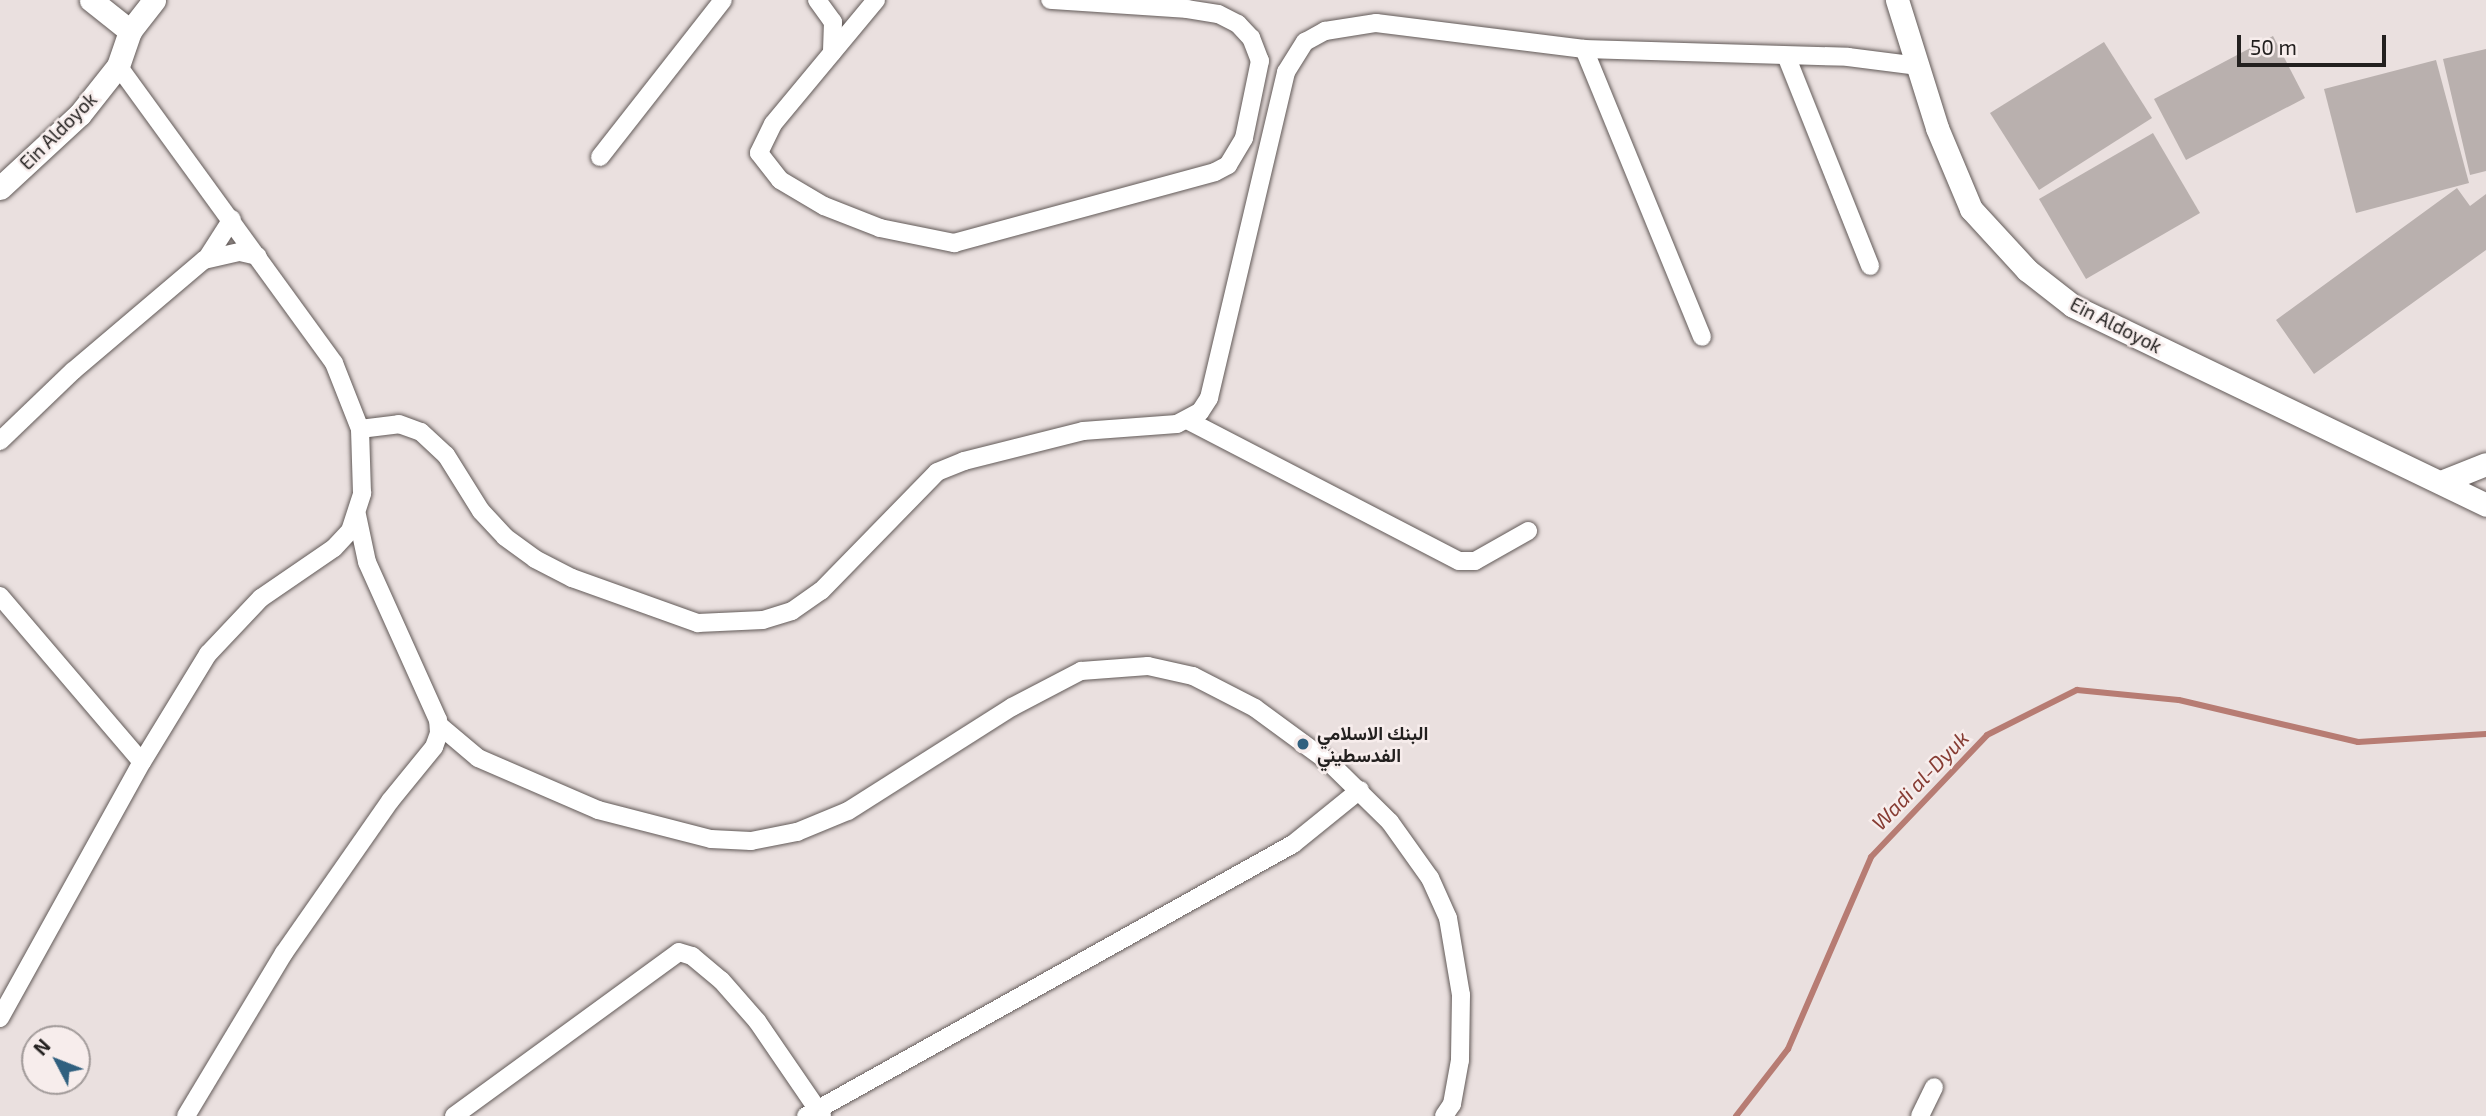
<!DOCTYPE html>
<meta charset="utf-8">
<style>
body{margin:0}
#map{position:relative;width:2486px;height:1116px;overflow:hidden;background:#eae0df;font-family:"Exo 2",Vazirmatn,sans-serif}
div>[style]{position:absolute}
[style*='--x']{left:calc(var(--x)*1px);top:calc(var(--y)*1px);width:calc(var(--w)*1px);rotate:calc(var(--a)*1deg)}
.stream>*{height:6px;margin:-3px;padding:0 3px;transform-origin:3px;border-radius:3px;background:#b77c73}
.building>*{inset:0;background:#b9b0ae}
.roads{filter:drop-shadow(0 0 2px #625a58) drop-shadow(0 0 2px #625a58)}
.minor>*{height:18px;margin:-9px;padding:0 9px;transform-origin:9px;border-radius:9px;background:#fff}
.tertiary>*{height:23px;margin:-11.5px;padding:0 11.5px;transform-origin:11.5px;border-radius:11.5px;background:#fff}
.dots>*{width:19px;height:19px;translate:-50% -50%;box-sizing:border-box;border:4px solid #f7edec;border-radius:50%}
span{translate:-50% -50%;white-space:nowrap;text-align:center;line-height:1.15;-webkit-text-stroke:5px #f7edec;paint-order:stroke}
.street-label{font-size:19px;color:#23201f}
.poi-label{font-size:19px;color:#23201f;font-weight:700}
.left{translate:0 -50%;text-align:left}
.water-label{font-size:21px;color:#873c33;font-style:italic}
.north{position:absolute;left:21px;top:1025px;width:70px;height:70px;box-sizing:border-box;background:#f7edec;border:2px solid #a29b9a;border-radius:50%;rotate:312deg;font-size:19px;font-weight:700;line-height:28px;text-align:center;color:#23201f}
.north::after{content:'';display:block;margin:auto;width:24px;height:32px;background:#30607f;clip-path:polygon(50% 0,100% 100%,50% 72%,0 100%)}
.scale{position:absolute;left:2237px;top:35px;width:149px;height:32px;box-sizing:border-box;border:4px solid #23201f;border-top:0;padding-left:9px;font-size:21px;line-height:24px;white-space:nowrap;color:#23201f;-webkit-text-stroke:5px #f7edec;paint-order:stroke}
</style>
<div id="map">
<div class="stream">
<div style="--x:1736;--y:1116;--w:85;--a:-52.2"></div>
<div style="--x:1788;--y:1049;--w:209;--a:-66.6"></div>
<div style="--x:1871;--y:857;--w:168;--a:-46.4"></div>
<div style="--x:1987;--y:735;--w:101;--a:-26.6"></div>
<div style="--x:2077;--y:690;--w:102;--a:5.6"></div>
<div style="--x:2179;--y:700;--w:184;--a:13.2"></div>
<div style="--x:2358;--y:742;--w:128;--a:-3.6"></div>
</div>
<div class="building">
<div style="clip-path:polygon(2273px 36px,2305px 98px,2186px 160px,2154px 99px)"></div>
<div style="clip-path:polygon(2104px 42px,2152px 118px,2039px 190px,1990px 113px)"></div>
<div style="clip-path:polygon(2486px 49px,2486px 171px,2470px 175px,2443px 59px)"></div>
<div style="clip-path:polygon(2436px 60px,2469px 183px,2356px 213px,2324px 89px)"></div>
<div style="clip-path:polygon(2153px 133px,2200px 213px,2086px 279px,2039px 199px)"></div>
<div style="clip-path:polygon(2457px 188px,2470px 206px,2486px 194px,2486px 250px,2314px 374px,2276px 320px)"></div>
</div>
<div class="roads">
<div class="minor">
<div style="--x:817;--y:0;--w:27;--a:54"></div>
<div style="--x:833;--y:22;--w:31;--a:92"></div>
<div style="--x:876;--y:0;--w:161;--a:129.7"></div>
<div style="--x:773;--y:124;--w:32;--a:116"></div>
<div style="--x:759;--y:153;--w:34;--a:52"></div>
<div style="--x:780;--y:180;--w:51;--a:30.6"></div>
<div style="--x:824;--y:206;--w:60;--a:21.4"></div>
<div style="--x:880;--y:228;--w:76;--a:11.5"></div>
<div style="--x:954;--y:243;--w:270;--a:-15.2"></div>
<div style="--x:1215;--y:172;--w:15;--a:-28"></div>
<div style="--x:1228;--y:165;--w:31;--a:-59"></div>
<div style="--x:1244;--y:138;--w:79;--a:-78.3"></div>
<div style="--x:1260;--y:61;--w:25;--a:-111"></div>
<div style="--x:1251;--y:38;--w:19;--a:-133"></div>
<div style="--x:1238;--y:24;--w:22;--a:-153"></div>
<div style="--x:1218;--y:14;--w:31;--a:-171"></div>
<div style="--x:1187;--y:9;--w:137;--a:-176.2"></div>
<div style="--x:1584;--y:49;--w:311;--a:67.7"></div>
<div style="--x:1787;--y:58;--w:224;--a:68.2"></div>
<div style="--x:600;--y:157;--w:199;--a:-51.9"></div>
<div style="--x:207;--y:258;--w:46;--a:-57.3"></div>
<div style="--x:1189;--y:421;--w:304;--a:27.4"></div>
<div style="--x:1459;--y:561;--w:16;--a:0"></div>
<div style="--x:1475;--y:561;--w:61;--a:-29.5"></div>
<div style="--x:360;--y:429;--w:39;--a:-7"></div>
<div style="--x:399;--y:424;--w:23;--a:20"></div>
<div style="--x:421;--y:432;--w:34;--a:43"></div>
<div style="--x:446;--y:455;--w:66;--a:58"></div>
<div style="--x:481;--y:511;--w:35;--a:47"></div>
<div style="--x:505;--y:537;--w:37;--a:36"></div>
<div style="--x:535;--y:559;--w:42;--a:27.2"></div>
<div style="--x:572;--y:578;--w:134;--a:19.7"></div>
<div style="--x:698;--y:623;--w:65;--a:-2.6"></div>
<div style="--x:763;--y:620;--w:30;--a:-17"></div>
<div style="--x:792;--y:611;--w:35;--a:-35"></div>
<div style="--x:821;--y:591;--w:166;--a:-45.7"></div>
<div style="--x:937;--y:472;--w:29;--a:-22"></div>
<div style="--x:964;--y:461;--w:123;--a:-14.1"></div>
<div style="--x:1083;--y:431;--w:94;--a:-4.3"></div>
<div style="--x:1177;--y:424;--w:26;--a:-28"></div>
<div style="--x:1200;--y:412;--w:17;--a:-57"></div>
<div style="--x:1209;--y:398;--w:335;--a:-76.7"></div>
<div style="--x:1286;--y:72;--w:36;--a:-58"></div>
<div style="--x:1305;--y:42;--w:23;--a:-29"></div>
<div style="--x:1325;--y:31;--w:52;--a:-8.9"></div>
<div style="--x:1376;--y:23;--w:210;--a:7.1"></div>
<div style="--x:1584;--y:49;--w:264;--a:1.7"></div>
<div style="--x:1848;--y:57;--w:71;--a:7.3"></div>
<div style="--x:0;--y:441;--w:101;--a:-43.8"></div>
<div style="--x:73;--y:371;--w:172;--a:-40.3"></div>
<div style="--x:204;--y:260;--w:37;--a:-13"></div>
<div style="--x:240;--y:252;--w:18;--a:13"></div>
<div style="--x:0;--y:596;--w:218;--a:49.5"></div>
<div style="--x:439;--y:725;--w:51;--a:40.2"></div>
<div style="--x:478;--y:758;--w:131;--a:23.4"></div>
<div style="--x:598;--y:810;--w:117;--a:14.4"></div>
<div style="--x:711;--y:839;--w:40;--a:2.9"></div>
<div style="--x:751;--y:841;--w:47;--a:-11.1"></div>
<div style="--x:797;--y:832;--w:55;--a:-22.4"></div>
<div style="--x:848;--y:811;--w:194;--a:-32.4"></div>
<div style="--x:1012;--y:707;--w:78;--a:-27.6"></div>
<div style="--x:1081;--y:671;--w:67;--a:-4.3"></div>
<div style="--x:1148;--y:666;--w:46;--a:12.5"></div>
<div style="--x:1193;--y:676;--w:70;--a:27.3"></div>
<div style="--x:1255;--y:708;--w:93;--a:36.3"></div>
<div style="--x:1330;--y:763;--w:84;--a:44.5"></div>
<div style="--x:1390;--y:822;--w:69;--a:54.5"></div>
<div style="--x:1430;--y:878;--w:44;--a:65.8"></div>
<div style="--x:1448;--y:918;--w:78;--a:80.4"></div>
<div style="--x:1461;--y:995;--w:65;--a:90.9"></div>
<div style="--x:1460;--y:1060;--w:45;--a:100.3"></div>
<div style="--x:1452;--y:1104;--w:14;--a:124"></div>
<div style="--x:0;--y:1018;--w:293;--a:-61"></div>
<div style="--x:142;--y:762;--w:127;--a:-58.6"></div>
<div style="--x:208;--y:654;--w:77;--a:-46.6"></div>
<div style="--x:261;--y:598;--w:88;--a:-34.4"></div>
<div style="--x:334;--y:548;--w:23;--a:-47"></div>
<div style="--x:350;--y:531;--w:40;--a:-72"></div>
<div style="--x:362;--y:493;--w:64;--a:-91.8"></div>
<div style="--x:360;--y:429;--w:71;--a:-111.5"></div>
<div style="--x:334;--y:363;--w:367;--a:-126"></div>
<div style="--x:186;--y:1116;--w:190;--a:-59"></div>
<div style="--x:284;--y:953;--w:185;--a:-55.1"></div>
<div style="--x:390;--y:801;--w:70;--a:-50.8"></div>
<div style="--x:434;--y:747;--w:15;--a:-70"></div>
<div style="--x:439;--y:733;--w:13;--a:-94"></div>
<div style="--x:438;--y:720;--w:173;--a:-114.2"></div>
<div style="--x:367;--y:562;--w:48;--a:-102"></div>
<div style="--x:454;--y:1116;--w:278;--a:-36.1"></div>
<div style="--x:679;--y:952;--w:14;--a:17"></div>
<div style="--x:692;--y:956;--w:38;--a:40"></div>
<div style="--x:721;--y:980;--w:55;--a:48.7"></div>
<div style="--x:757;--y:1021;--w:115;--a:55.6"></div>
<div style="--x:806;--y:1116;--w:558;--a:-29.18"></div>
<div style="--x:1293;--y:844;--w:86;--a:-38.9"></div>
<div style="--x:1920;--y:1116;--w:32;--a:-64"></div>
</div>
<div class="tertiary">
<div style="--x:91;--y:0;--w:50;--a:38.5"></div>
<div style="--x:1897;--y:0;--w:134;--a:72.6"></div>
<div style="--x:1937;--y:128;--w:88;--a:67.2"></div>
<div style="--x:1971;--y:209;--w:83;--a:47.4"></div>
<div style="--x:2027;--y:270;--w:58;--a:38"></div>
<div style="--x:2073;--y:306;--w:458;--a:25.7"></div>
<div style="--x:0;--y:188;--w:109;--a:-42.8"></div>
<div style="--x:80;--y:114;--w:61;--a:-51.6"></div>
<div style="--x:118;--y:66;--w:37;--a:-71"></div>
<div style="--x:130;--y:31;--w:39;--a:-52"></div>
<div style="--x:2441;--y:482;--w:48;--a:-21.8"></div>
</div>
</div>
<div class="dots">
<div style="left:1303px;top:744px;background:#30607f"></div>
</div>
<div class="street-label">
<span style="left:58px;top:131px;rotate:-45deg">Ein Aldoyok</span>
<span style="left:2116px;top:325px;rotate:27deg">Ein Aldoyok</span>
</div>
<div class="poi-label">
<span class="left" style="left:1317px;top:744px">البنك الاسلامي<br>الفدسطيني</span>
</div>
<div class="water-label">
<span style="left:1920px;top:780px;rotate:-46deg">Wadi al-Dyuk</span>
</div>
<div class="north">N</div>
<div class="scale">50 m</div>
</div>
